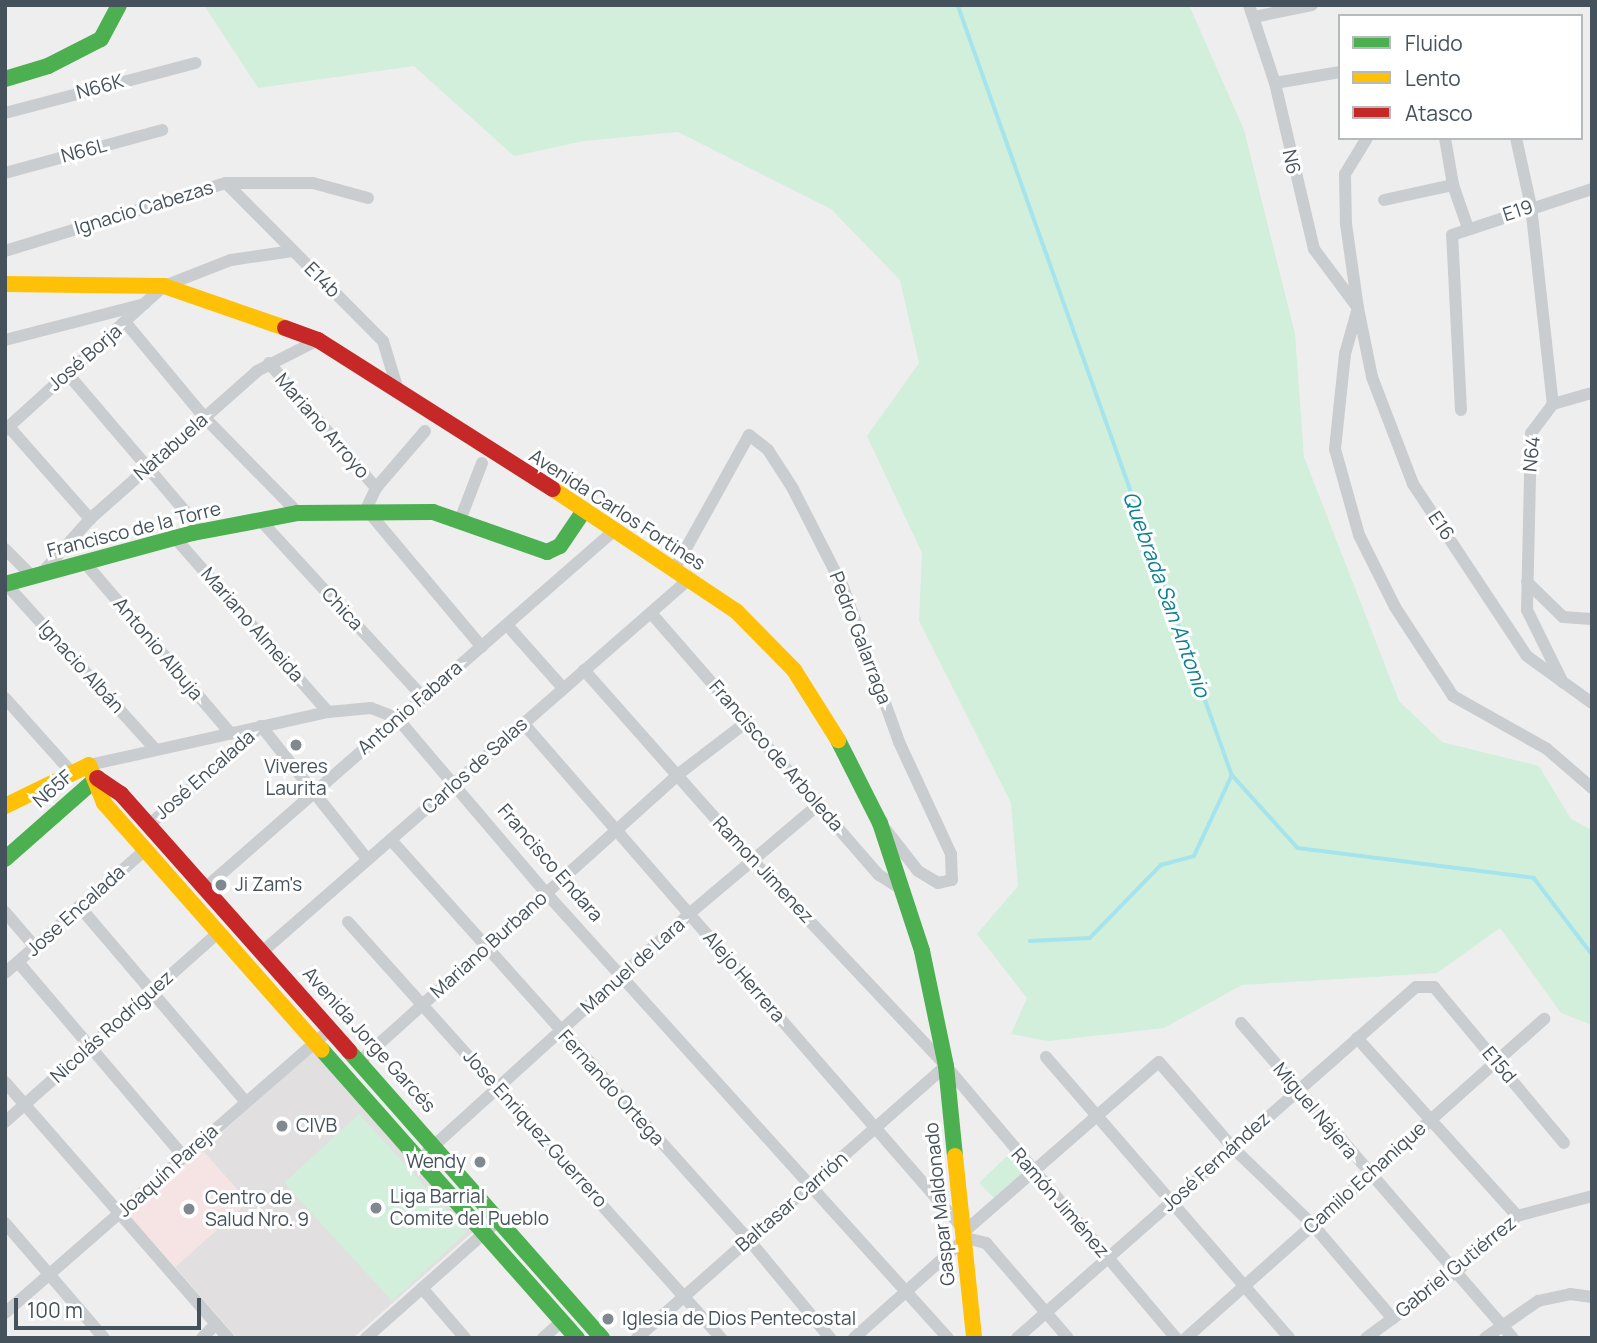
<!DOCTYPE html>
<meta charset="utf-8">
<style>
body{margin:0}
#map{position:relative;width:1597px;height:1343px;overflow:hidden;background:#efeeee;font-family:Manrope,sans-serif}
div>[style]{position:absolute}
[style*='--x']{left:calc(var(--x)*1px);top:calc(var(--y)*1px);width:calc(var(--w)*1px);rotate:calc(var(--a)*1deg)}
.education>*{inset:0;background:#e1dfe0}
.medical>*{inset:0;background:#f6e4e4}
.green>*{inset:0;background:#d1efda}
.stream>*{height:3.5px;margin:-1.75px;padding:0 1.75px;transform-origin:1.75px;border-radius:1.75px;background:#a5e4ed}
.street>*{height:12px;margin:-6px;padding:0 6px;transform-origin:6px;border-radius:6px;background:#cacdcf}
.fast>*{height:16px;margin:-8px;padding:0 8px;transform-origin:8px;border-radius:8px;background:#4caf50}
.slow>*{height:16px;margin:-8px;padding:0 8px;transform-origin:8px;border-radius:8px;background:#ffc107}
.jam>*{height:16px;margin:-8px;padding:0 8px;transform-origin:8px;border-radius:8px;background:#c62828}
.dots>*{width:19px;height:19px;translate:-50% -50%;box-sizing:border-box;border:4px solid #fff;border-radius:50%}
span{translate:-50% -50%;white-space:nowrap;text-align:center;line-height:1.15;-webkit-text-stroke:6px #fff;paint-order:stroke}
.street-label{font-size:19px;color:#45525b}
.poi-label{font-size:19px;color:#45525b}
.left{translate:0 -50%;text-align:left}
.right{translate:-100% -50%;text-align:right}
.water-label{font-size:21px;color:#0a8092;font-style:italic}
.frame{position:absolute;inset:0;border:7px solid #45525b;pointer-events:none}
.legend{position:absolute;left:1338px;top:14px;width:245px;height:126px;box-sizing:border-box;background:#fff;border:2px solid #b5babd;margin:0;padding:9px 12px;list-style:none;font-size:21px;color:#45525b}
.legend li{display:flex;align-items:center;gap:14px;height:35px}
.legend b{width:35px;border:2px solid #b5babd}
.scale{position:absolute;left:14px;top:1298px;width:187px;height:32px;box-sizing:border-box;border:4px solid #45525b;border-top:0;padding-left:9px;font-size:21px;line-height:24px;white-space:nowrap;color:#45525b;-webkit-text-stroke:5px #fff;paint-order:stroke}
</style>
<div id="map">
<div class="education">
<div style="clip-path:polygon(315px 1050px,474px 1231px,353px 1338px,237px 1338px,175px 1267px,248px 1202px,202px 1150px)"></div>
</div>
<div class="medical">
<div style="clip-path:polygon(202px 1150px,248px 1202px,175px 1267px,129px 1215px)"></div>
</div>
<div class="green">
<div style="clip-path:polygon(204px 5px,1189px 5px,1244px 130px,1295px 334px,1304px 457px,1399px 701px,1442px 742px,1539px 766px,1571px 819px,1592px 830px,1592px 1025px,1561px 1013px,1500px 928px,1437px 973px,1242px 985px,1164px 1028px,1048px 1041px,1011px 1034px,1027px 998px,977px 934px,1018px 886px,1011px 803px,919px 621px,922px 553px,867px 436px,919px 363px,900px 280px,831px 209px,678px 132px,584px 141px,514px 156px,414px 66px,258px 88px)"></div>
<div style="clip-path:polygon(359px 1114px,467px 1232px,392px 1301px,284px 1183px)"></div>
<div style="clip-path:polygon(1010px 1153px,1029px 1173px,998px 1202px,979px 1183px)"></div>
</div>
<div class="stream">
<div style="--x:958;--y:5;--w:817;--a:70.41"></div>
<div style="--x:1232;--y:775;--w:98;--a:47.9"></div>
<div style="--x:1298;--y:848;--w:238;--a:7.2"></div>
<div style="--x:1534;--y:878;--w:96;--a:52.7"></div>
<div style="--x:1030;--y:941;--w:60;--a:-2.9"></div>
<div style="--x:1090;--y:938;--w:102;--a:-45.8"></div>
<div style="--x:1161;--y:865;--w:34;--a:-15"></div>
<div style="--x:1194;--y:856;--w:89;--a:-64.9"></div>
</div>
<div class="street">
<div style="--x:1249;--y:5;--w:82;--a:71.6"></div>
<div style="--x:1275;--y:83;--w:171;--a:76.8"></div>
<div style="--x:1314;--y:249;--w:74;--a:53.3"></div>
<div style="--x:1358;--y:308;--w:70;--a:78.5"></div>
<div style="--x:1372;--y:377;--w:115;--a:69"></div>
<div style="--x:1413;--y:484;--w:206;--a:56.5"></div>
<div style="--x:1527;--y:656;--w:80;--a:35.9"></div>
<div style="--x:1254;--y:17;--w:59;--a:-11.7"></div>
<div style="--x:1275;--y:83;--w:66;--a:-9.6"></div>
<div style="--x:5;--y:113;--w:197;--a:-14.7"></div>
<div style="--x:1367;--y:138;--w:42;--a:121.4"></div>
<div style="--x:1345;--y:174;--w:50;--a:88.9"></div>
<div style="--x:1346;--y:224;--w:85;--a:81.9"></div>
<div style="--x:1358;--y:308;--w:48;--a:105.8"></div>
<div style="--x:1345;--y:354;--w:96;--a:96"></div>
<div style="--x:1335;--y:449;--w:89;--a:74.4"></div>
<div style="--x:1359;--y:535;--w:80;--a:63.4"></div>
<div style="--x:1395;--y:607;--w:106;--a:56.9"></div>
<div style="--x:1453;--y:696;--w:108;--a:29.4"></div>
<div style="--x:1547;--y:749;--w:60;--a:40.9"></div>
<div style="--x:1445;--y:138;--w:48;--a:80.3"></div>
<div style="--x:1453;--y:185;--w:46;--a:70.8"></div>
<div style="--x:1516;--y:138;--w:70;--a:77.6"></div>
<div style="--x:1531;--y:206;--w:199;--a:83.7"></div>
<div style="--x:1553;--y:404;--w:36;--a:127"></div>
<div style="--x:1531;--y:433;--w:177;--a:91.3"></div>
<div style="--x:1527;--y:610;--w:81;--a:63.7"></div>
<div style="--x:5;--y:173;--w:163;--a:-15.3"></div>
<div style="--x:226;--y:183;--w:223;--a:45.2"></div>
<div style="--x:383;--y:341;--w:51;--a:73"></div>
<div style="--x:1384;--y:200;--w:71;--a:-12.3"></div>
<div style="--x:5;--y:251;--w:231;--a:-17.1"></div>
<div style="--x:226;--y:183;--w:87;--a:0"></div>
<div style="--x:313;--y:183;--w:57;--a:15.3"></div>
<div style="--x:126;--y:323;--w:124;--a:50.3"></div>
<div style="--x:205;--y:418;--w:133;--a:45.6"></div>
<div style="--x:5;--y:340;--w:144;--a:-14.5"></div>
<div style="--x:269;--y:363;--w:165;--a:49.4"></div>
<div style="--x:67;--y:373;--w:208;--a:49.5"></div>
<div style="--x:1553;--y:404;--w:41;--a:-15.8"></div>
<div style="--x:1461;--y:410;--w:175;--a:-92.9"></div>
<div style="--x:1452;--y:235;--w:147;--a:-18.2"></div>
<div style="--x:9;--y:427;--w:123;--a:48.6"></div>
<div style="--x:5;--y:430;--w:215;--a:-42.2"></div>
<div style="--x:164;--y:286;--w:72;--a:-21.2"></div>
<div style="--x:231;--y:260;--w:62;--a:-8.4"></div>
<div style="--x:425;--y:431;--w:75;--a:130.7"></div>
<div style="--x:376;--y:488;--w:23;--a:115"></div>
<div style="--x:366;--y:509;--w:180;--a:50"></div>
<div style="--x:460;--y:520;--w:61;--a:-68.9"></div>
<div style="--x:262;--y:522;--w:238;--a:47.4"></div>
<div style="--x:176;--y:539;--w:230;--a:48.7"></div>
<div style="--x:5;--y:549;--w:38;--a:45"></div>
<div style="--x:86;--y:564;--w:223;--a:49.5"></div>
<div style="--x:674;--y:570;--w:154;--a:-60.9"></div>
<div style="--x:749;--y:435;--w:24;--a:38"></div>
<div style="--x:768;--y:450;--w:44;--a:57"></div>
<div style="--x:792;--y:487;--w:112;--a:63"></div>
<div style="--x:843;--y:587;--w:165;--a:70.1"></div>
<div style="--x:899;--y:742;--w:123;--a:65.1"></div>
<div style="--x:951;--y:854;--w:26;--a:88"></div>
<div style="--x:952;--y:880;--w:14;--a:168"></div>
<div style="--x:938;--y:883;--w:23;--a:-149"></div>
<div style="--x:918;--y:871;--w:52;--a:-128"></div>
<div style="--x:42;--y:573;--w:72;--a:-48.4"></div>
<div style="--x:90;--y:519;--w:223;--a:-41.5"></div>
<div style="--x:257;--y:371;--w:68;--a:-26.9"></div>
<div style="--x:1527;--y:582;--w:50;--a:44.2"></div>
<div style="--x:1563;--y:617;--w:29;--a:4"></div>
<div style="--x:6;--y:584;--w:222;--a:47.9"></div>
<div style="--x:651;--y:613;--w:347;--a:49"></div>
<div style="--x:879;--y:875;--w:28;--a:32"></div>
<div style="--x:507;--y:625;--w:83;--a:48.4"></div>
<div style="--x:584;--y:670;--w:258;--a:48.5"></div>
<div style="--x:755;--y:863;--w:279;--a:46.7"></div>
<div style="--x:946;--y:1066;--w:356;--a:49.8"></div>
<div style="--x:5;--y:698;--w:101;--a:48.2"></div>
<div style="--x:523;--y:723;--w:673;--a:48.97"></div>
<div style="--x:965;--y:1231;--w:257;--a:-41.1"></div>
<div style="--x:1159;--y:1062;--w:113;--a:49.3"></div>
<div style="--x:1233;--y:1148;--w:111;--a:43.9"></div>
<div style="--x:1313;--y:1225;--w:123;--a:49.6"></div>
<div style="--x:89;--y:765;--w:245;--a:-12.5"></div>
<div style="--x:328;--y:712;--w:43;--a:-5.3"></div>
<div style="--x:371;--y:708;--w:28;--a:21"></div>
<div style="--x:397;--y:718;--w:230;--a:49.6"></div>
<div style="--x:546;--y:893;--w:600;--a:47.91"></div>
<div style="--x:149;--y:825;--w:149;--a:-41.5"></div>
<div style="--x:261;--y:726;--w:171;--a:51.4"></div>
<div style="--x:391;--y:840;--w:537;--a:48.17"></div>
<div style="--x:749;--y:1240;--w:127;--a:50.4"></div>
<div style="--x:205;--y:888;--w:546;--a:-41.14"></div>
<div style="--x:79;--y:906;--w:257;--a:49.6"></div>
<div style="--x:5;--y:912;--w:46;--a:49.4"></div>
<div style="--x:348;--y:922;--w:559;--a:48.12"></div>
<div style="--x:262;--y:952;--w:566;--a:-41.13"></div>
<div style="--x:18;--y:962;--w:256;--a:49.6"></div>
<div style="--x:5;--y:973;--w:188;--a:-41.3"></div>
<div style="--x:1241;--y:1023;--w:416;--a:49.2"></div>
<div style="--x:1357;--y:1038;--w:239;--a:48"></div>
<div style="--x:1046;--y:1057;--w:371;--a:49.1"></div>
<div style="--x:360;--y:1061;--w:426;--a:-42"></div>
<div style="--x:676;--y:776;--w:91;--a:-37.4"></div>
<div style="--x:5;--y:1082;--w:340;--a:48.9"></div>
<div style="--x:5;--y:1122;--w:286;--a:-41.6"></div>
<div style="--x:428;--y:1151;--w:353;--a:-42.2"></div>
<div style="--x:689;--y:914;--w:169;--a:-40.2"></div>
<div style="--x:5;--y:1223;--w:152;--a:49.3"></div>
<div style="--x:422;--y:1288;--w:66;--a:49.3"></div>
<div style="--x:5;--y:1313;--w:432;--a:-41.1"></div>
<div style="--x:202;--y:1338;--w:20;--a:-45"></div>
<div style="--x:366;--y:1338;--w:178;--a:-41.6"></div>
<div style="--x:543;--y:1338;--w:25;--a:-42"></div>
<div style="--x:637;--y:1338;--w:412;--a:-41.4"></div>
<div style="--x:854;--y:1338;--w:150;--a:-41.8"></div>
<div style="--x:966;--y:1238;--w:21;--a:14"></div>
<div style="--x:986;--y:1243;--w:125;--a:49.2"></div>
<div style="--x:1017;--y:1338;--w:531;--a:-41.34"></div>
<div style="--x:1416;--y:987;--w:18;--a:0"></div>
<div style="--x:1434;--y:987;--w:203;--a:50.2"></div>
<div style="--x:1186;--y:1338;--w:480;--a:-41.7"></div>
<div style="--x:1366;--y:1338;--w:112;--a:-36.3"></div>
<div style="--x:1456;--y:1272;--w:83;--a:-42.6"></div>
<div style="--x:1517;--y:1216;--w:78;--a:-14.9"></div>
<div style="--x:1485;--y:1338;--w:65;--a:-34.9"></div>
<div style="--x:1538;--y:1301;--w:33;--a:-12"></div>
<div style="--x:1570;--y:1294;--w:22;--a:8"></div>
</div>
<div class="fast">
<div style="--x:5;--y:79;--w:45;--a:-16.8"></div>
<div style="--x:48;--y:66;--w:59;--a:-27"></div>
<div style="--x:101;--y:39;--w:38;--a:-62"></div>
<div style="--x:5;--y:584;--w:195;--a:-15.2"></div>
<div style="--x:193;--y:533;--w:107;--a:-10.8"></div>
<div style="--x:298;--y:513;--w:135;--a:-0.4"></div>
<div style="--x:433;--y:512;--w:121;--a:19.3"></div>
<div style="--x:547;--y:552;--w:14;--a:-25"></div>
<div style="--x:560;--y:546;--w:41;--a:-55.9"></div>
<div style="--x:838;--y:740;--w:93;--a:63.2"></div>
<div style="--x:880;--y:823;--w:135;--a:71.8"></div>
<div style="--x:922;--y:951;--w:117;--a:78.2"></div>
<div style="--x:946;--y:1066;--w:90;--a:84.3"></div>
<div style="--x:5;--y:859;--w:123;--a:-41.4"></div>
<div style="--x:322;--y:1050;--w:385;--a:48.5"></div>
<div style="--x:349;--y:1051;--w:383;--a:48.6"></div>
</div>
<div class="slow">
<div style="--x:5;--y:284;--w:159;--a:0.7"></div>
<div style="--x:164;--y:286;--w:128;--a:19.1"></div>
<div style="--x:553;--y:489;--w:220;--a:33.7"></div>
<div style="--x:736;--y:611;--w:83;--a:45.5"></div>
<div style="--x:794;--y:670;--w:83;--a:57.8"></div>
<div style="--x:5;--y:806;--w:93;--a:-26"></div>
<div style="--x:89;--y:765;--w:41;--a:68.5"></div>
<div style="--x:104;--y:803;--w:329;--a:48.6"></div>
<div style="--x:955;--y:1156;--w:183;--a:84"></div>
</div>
<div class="jam">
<div style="--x:285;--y:328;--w:35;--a:20"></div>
<div style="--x:318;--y:340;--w:278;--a:32.4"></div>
<div style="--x:97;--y:778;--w:29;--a:34"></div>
<div style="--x:121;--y:794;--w:344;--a:48.4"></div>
</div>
<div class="dots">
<div style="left:296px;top:745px;background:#80898e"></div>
<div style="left:221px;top:885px;background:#80898e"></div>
<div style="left:282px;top:1126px;background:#80898e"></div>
<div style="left:480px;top:1162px;background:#80898e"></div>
<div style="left:376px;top:1208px;background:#80898e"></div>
<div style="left:189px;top:1209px;background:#80898e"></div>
<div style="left:608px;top:1319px;background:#80898e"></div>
</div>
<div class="street-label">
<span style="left:100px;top:87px;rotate:-15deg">N66K</span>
<span style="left:84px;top:151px;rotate:-15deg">N66L</span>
<span style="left:1291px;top:162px;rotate:78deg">N6</span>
<span style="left:144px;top:208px;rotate:-17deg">Ignacio Cabezas</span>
<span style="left:1518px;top:211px;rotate:-18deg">E19</span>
<span style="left:322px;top:280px;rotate:45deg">E14b</span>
<span style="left:85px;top:358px;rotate:-41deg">José Borja</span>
<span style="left:322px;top:426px;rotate:49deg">Mariano Arroyo</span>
<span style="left:171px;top:447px;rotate:-41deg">Natabuela</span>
<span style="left:1532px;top:454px;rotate:-84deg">N64</span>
<span style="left:617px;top:510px;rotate:33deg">Avenida Carlos Fortines</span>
<span style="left:1441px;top:526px;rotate:56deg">E16</span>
<span style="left:134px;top:530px;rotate:-14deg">Francisco de la Torre</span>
<span style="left:342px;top:609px;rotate:47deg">Chica</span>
<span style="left:252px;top:625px;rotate:49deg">Mariano Almeida</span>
<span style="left:860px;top:638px;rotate:69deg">Pedro Galarraga</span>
<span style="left:158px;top:649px;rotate:50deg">Antonio Albuja</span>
<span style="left:81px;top:667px;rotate:48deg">Ignacio Albán</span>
<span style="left:410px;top:708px;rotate:-41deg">Antonio Fabara</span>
<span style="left:776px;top:756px;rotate:49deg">Francisco de Arboleda</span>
<span style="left:475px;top:766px;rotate:-42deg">Carlos de Salas</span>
<span style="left:205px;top:775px;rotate:-41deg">José Encalada</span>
<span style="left:53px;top:789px;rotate:-41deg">N65F</span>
<span style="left:550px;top:863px;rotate:49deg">Francisco Endara</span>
<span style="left:763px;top:870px;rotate:47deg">Ramon Jimenez</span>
<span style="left:76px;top:911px;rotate:-42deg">Jose Encalada</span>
<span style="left:489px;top:945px;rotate:-42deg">Mariano Burbano</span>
<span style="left:633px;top:966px;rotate:-42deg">Manuel de Lara</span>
<span style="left:744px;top:977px;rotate:49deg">Alejo Herrera</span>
<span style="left:112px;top:1027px;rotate:-42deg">Nicolás Rodríguez</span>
<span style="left:369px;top:1040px;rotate:48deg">Avenida Jorge Garcés</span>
<span style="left:1499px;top:1065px;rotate:50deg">E15d</span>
<span style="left:611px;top:1088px;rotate:48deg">Fernando Ortega</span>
<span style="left:1315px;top:1111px;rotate:50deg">Miguel Nájera</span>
<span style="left:535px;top:1129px;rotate:48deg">Jose Enriquez Guerrero</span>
<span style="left:1216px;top:1162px;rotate:-42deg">José Fernández</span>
<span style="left:168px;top:1171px;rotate:-42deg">Joaquín Pareja</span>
<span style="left:1365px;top:1178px;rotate:-42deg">Camilo Echanique</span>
<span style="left:792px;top:1202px;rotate:-41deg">Baltasar Carrión</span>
<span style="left:1060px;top:1203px;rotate:49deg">Ramón Jiménez</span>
<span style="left:940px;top:1204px;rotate:-96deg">Gaspar Maldonado</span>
<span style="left:1456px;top:1267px;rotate:-39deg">Gabriel Gutiérrez</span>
</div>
<div class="poi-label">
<span style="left:296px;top:778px">Viveres<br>Laurita</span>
<span class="left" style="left:235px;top:885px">Ji Zam's</span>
<span class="left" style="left:296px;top:1126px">CIVB</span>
<span class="right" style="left:466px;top:1162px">Wendy</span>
<span class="left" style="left:390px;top:1208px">Liga Barrial<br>Comite del Pueblo</span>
<span class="left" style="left:205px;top:1209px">Centro de<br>Salud Nro. 9</span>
<span class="left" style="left:622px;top:1319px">Iglesia de Dios Pentecostal</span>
</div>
<div class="water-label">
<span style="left:1167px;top:594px;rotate:70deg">Quebrada San Antonio</span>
</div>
<div class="frame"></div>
<ul class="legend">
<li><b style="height:9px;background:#4caf50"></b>Fluido</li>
<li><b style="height:9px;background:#ffc107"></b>Lento</li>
<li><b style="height:9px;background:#c62828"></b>Atasco</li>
</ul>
<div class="scale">100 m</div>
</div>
